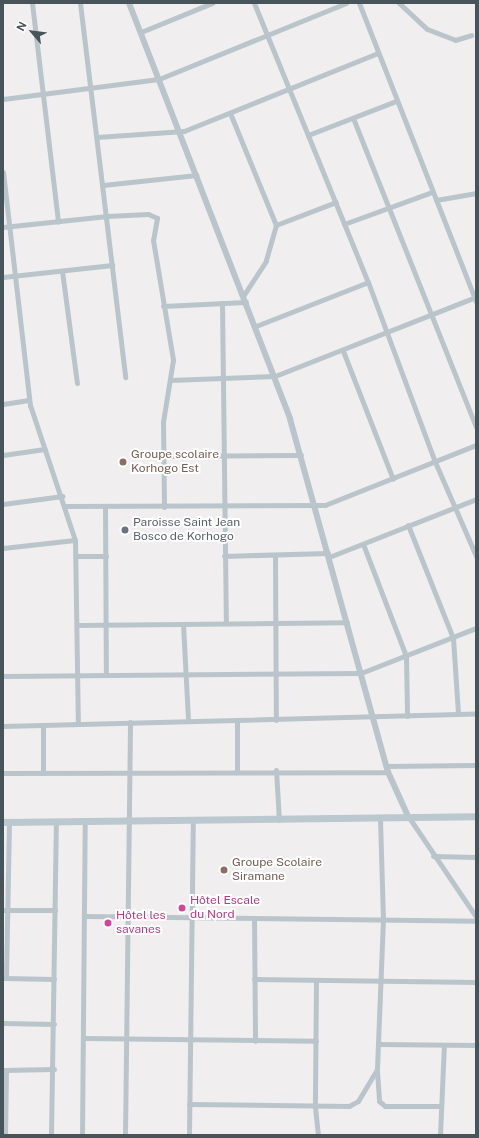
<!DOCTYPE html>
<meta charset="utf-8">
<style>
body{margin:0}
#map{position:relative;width:479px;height:1138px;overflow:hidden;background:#f1eeef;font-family:"Public Sans",sans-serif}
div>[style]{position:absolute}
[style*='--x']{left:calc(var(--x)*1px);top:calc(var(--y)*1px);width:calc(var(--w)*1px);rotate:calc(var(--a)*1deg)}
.minor>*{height:5px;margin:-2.5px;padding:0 2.5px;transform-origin:2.5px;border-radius:2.5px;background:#bac5cb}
.tertiary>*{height:6px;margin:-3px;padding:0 3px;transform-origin:3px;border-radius:3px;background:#bac5cb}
.secondary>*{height:7px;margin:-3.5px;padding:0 3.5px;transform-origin:3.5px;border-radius:3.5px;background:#bbc8cf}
.dots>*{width:11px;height:11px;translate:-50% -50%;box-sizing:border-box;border:2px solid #fff;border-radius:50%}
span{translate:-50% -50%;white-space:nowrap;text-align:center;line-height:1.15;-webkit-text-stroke:4px #fff;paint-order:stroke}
.education-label{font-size:12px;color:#785e54}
.left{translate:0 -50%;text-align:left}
.worship-label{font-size:12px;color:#5b616d}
.hotel-label{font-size:12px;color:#b23c85}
.frame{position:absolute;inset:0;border:4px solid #47555b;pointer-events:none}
.north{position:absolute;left:12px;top:12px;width:40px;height:40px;-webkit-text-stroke:3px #fff;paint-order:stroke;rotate:298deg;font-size:11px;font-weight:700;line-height:16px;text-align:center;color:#47555b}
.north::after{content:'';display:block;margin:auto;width:14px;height:18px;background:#47555b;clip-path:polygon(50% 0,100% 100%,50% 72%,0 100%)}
</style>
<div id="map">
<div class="minor">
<div style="--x:32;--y:3;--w:220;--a:83.2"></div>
<div style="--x:80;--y:3;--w:377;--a:83.1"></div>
<div style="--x:254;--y:3;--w:301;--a:67.8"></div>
<div style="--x:368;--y:282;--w:192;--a:69.6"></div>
<div style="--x:435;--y:462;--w:103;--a:66.4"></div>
<div style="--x:359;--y:3;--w:321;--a:68.6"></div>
<div style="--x:399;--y:3;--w:38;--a:43"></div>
<div style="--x:427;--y:29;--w:30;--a:21"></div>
<div style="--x:455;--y:40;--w:17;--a:-17"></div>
<div style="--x:141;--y:32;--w:77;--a:-22.2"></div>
<div style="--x:3;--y:99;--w:157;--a:-7.3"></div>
<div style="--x:159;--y:79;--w:202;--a:-22.1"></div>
<div style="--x:230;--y:113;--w:121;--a:67.7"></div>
<div style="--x:276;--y:225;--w:37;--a:106"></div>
<div style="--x:266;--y:261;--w:42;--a:123.3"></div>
<div style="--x:353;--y:118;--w:333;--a:68.3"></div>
<div style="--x:308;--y:135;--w:94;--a:-21.1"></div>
<div style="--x:97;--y:137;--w:87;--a:-3.9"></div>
<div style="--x:184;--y:131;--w:209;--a:-21.9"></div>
<div style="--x:3;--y:172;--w:235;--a:83.4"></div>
<div style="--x:30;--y:405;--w:142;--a:71.6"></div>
<div style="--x:75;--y:540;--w:183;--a:89.1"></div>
<div style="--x:103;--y:185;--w:94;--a:-6.1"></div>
<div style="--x:436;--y:200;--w:41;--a:-9.9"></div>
<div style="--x:344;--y:224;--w:94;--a:-20"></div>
<div style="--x:276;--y:225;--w:64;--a:-21"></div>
<div style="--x:3;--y:227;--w:105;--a:-6"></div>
<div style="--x:107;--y:216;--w:41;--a:-2.8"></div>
<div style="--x:148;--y:214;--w:10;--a:24"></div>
<div style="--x:157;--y:218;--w:22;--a:100"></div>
<div style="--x:153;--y:240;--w:122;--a:80.5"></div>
<div style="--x:173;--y:360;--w:63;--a:99.2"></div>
<div style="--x:163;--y:422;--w:85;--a:89.3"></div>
<div style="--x:62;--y:271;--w:113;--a:82.4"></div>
<div style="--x:3;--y:277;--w:110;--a:-6.3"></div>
<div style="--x:222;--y:303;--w:320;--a:89.3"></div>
<div style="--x:163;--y:306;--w:83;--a:-2.8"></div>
<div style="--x:256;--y:326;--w:120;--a:-21.4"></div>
<div style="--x:343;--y:351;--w:137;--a:68.7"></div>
<div style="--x:170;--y:380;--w:105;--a:-2.2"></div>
<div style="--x:275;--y:376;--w:216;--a:-21.5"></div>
<div style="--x:3;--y:404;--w:26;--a:-9"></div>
<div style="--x:3;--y:455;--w:42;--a:-8.1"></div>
<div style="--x:163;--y:456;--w:138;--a:-0.4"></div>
<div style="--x:3;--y:504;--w:60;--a:-7.7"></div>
<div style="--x:66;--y:506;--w:259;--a:-0.2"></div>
<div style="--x:325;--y:505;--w:162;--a:-21.7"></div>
<div style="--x:105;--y:506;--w:167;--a:89.7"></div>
<div style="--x:408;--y:525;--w:122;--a:68.3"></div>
<div style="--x:453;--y:638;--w:76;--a:86.2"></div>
<div style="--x:363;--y:544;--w:120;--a:69"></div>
<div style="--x:406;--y:656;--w:60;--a:89"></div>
<div style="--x:3;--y:548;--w:72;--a:-6.3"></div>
<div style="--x:275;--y:555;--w:165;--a:89.7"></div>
<div style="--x:77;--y:556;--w:29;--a:0"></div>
<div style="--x:224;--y:556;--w:104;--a:-1.7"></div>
<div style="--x:329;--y:557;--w:158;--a:-21.5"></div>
<div style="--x:183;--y:624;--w:97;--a:87"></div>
<div style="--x:77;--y:625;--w:270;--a:-0.6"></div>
<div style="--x:3;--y:676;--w:358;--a:-0.5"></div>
<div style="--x:361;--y:673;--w:123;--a:-21.4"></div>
<div style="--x:43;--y:725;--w:48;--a:90"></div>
<div style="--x:3;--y:726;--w:473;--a:-1.5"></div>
<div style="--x:386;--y:766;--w:90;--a:-0.6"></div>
<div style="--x:237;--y:770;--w:49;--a:-90"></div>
<div style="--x:276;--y:770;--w:50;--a:86.6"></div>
<div style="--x:3;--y:773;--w:385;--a:-0.1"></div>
<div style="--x:408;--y:816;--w:122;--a:56"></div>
<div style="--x:380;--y:819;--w:100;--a:88.3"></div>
<div style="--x:383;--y:919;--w:152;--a:92.3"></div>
<div style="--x:377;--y:1071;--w:30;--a:86"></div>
<div style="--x:379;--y:1101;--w:8;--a:40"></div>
<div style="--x:385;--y:1106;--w:56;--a:0"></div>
<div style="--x:433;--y:856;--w:43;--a:1.3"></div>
<div style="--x:3;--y:910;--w:52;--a:0"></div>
<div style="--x:85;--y:916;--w:391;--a:0.7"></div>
<div style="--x:254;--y:918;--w:123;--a:89.5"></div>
<div style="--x:4;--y:978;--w:50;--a:1.1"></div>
<div style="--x:6;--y:978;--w:156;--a:-88.9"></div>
<div style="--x:254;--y:979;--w:222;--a:0.8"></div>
<div style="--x:316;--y:980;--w:127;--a:90.5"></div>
<div style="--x:315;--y:1107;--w:28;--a:84"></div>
<div style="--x:3;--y:1023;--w:51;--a:1.1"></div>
<div style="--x:84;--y:1038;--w:232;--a:0.7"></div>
<div style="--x:378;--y:1044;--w:98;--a:0.6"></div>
<div style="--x:4;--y:1070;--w:50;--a:-1.1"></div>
<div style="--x:189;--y:1104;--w:160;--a:0.7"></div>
<div style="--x:349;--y:1106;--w:10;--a:-29"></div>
<div style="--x:358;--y:1101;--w:35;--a:-59"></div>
<div style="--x:5;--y:1135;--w:65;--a:-89.1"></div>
<div style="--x:51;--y:1135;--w:314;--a:-89.1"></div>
<div style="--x:82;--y:1135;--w:314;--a:-89.5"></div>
<div style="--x:125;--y:1135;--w:413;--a:-89.3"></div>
<div style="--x:189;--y:1135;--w:315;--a:-89.3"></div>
<div style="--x:440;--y:1135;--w:90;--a:-87.5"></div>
</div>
<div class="tertiary">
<div style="--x:129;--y:3;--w:446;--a:68.8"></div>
<div style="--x:290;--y:419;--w:366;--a:74.5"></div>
<div style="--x:388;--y:772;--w:48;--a:65.6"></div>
</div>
<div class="secondary">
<div style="--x:3;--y:822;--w:473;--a:-0.7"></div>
</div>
<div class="dots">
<div style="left:123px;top:462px;background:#8d6e63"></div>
<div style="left:125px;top:530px;background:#6b7280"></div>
<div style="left:224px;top:870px;background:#8d6e63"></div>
<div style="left:182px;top:908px;background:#d1479c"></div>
<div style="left:108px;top:923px;background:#d1479c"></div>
</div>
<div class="education-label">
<span class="left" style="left:131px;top:462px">Groupe scolaire<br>Korhogo Est</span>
<span class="left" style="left:232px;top:870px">Groupe Scolaire<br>Siramane</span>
</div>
<div class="worship-label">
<span class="left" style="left:133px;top:530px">Paroisse Saint Jean<br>Bosco de Korhogo</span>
</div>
<div class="hotel-label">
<span class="left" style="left:190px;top:908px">Hôtel Escale<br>du Nord</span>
<span class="left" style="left:116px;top:923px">Hôtel les<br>savanes</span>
</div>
<div class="frame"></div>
<div class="north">N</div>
</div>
